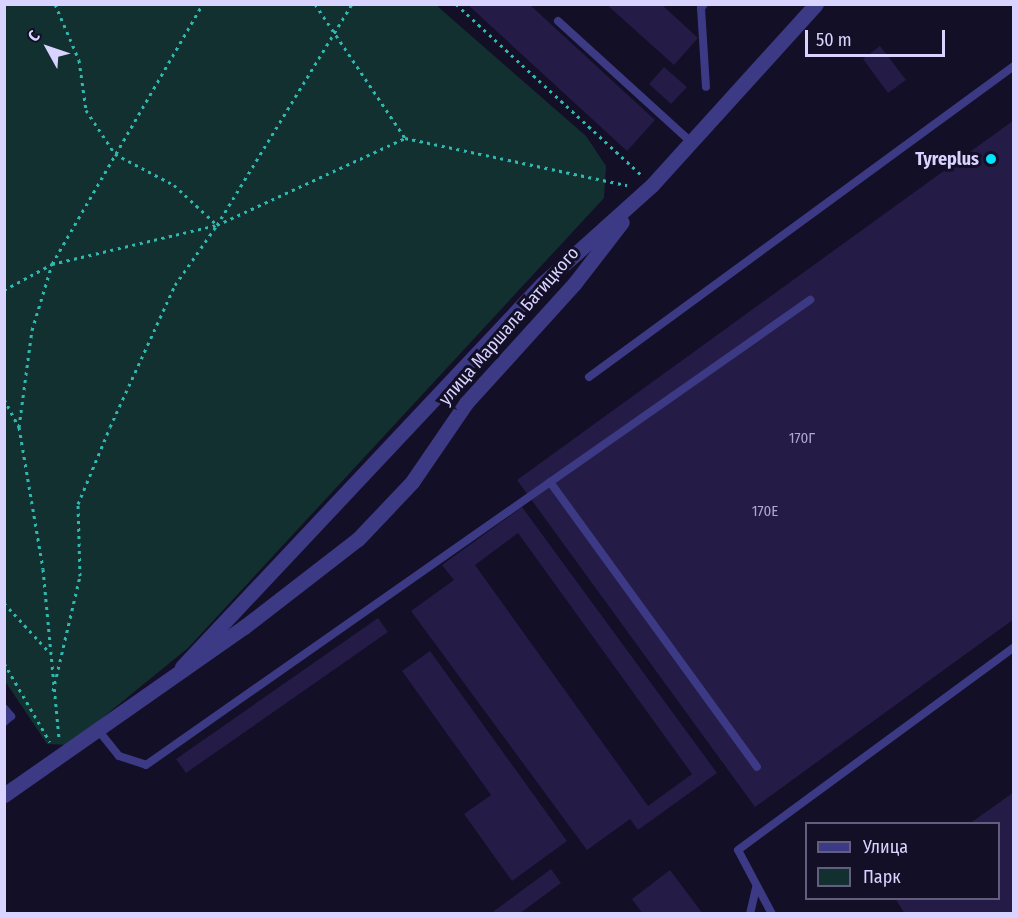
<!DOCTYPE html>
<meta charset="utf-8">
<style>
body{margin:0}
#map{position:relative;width:1018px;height:918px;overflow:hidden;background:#130f26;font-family:"Fira Sans Condensed",sans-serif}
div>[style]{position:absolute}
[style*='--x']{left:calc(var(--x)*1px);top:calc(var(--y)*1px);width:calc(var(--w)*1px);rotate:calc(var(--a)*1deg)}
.green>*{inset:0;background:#12302f}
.building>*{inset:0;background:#241b47}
.path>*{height:3px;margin-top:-1.5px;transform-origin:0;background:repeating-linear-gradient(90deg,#2fb8b0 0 3px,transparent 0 7.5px)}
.lane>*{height:8px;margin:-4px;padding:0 4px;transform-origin:4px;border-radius:4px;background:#3d3a85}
.street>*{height:15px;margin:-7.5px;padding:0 7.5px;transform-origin:7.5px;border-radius:7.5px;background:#3d3a85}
.dots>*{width:16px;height:16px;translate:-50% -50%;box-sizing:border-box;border:3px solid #130f26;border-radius:50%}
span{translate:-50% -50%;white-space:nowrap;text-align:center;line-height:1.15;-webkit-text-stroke:6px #130f26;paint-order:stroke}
.number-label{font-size:15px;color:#aca6d1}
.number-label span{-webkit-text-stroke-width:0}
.poi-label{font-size:18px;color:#d9d4ff;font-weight:700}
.right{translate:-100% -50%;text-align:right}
.street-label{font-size:18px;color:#d9d4ff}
.frame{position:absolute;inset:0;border:6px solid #d9d4ff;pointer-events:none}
.legend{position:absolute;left:805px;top:822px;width:195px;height:78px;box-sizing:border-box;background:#130f26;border:2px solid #625e7d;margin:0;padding:8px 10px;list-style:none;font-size:18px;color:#d9d4ff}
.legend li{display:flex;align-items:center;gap:12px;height:30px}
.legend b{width:30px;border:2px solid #625e7d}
.north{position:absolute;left:18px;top:18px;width:60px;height:60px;-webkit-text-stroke:4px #130f26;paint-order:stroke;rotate:310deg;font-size:16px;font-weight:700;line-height:24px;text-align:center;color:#d9d4ff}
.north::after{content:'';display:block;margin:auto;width:21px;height:27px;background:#d9d4ff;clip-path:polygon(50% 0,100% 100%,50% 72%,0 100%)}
.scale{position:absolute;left:805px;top:30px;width:140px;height:27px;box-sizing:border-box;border:3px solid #d9d4ff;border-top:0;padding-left:8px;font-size:18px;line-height:21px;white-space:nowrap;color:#d9d4ff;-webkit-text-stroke:4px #130f26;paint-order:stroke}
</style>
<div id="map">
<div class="green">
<div style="clip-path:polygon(4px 5px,436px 5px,586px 136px,606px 166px,604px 198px,188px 648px,69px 745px,47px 744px,5px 681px)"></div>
</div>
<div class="building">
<div style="clip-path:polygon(467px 4px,529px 4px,655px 120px,627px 151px)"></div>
<div style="clip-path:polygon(606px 4px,661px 4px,698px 38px,674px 65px)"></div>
<div style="clip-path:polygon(880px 46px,906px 80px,888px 93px,863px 59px)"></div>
<div style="clip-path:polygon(664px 67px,687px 87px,671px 104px,649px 84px)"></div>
<div style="clip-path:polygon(1014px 120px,1014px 619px,755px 807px,517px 480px)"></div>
<div style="clip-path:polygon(evenodd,522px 507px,717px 773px,638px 830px,630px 819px,587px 850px,411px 611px,454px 580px,442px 565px,522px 507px,518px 533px,692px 774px,648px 806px,475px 565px,518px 533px)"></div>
<div style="clip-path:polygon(378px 618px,388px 632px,186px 773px,176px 759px)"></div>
<div style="clip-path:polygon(430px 651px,567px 841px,512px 881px,464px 814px,491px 795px,402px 671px)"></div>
<div style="clip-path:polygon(1014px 792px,1014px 914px,905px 914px,895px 898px,998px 898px,998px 824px,969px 824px)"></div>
<div style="clip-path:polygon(551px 869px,561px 883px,519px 914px,490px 914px)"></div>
<div style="clip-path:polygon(670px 870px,703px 914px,643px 914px,632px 899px)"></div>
</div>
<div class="path">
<div style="--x:55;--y:4;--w:61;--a:66.8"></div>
<div style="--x:79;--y:60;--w:50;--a:82"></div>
<div style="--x:86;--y:110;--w:53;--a:56.6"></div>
<div style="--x:115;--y:154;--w:67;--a:27.7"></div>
<div style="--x:174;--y:185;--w:59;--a:42.9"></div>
<div style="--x:315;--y:4;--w:161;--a:56.1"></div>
<div style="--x:456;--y:4;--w:251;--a:42.7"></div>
<div style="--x:4;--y:290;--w:55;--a:-28.4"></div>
<div style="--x:52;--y:264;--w:170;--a:-13.3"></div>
<div style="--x:217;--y:225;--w:207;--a:-24.8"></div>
<div style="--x:405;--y:138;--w:227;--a:12"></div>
<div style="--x:4;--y:399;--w:32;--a:62"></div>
<div style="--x:19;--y:427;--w:144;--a:80.4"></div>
<div style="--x:43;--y:569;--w:169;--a:84.6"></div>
<div style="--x:19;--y:427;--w:98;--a:-82.4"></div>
<div style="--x:32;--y:330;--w:69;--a:-73.1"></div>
<div style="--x:52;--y:264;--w:301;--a:-59.9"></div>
<div style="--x:4;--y:603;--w:67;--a:47.4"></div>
<div style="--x:4;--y:663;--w:91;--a:59.8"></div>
<div style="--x:53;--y:691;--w:118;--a:-76.8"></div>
<div style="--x:80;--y:576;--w:72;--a:-91.6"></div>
<div style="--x:78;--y:504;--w:83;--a:-67.4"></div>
<div style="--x:110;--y:427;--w:156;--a:-65.4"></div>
<div style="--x:175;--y:285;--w:73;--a:-55"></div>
<div style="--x:217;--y:225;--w:259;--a:-58.6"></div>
</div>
<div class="lane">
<div style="--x:704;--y:4;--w:5;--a:127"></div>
<div style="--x:701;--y:8;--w:79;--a:86.4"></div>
<div style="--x:558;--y:21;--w:181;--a:42.3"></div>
<div style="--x:589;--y:377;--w:527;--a:-36.2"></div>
<div style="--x:550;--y:482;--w:352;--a:54"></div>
<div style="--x:4;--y:708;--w:11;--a:49"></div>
<div style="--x:11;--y:716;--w:9;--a:139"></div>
<div style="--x:98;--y:730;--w:33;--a:51"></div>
<div style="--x:119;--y:756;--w:28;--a:18"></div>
<div style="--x:146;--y:765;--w:811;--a:-35"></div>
<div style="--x:750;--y:914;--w:28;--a:-77"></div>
<div style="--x:772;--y:914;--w:72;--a:-118"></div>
<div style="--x:738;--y:850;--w:343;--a:-36.3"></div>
</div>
<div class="street">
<div style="--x:182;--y:667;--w:526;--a:-46.77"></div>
<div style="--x:542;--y:284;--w:148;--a:-42"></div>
<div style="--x:652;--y:185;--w:244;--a:-47.8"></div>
<div style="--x:4;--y:795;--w:293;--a:-35"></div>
<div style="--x:244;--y:627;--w:144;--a:-37.7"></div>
<div style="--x:358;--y:539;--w:79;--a:-46.5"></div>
<div style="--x:412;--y:482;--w:96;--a:-55.6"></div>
<div style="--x:466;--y:403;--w:161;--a:-47.8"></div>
<div style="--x:574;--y:284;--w:78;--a:-52.3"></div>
</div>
<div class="dots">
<div style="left:991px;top:159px;background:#00e5ff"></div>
</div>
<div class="number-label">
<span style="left:802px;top:439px">170Г</span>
<span style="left:765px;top:512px">170Е</span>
</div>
<div class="poi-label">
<span class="right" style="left:979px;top:159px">Tyreplus</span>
</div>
<div class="street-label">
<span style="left:509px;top:326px;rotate:-49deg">улица Маршала Батицкого</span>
</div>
<div class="frame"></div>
<ul class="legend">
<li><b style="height:8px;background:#3d3a85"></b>Улица</li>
<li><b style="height:16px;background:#12302f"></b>Парк</li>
</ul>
<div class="north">С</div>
<div class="scale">50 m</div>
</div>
